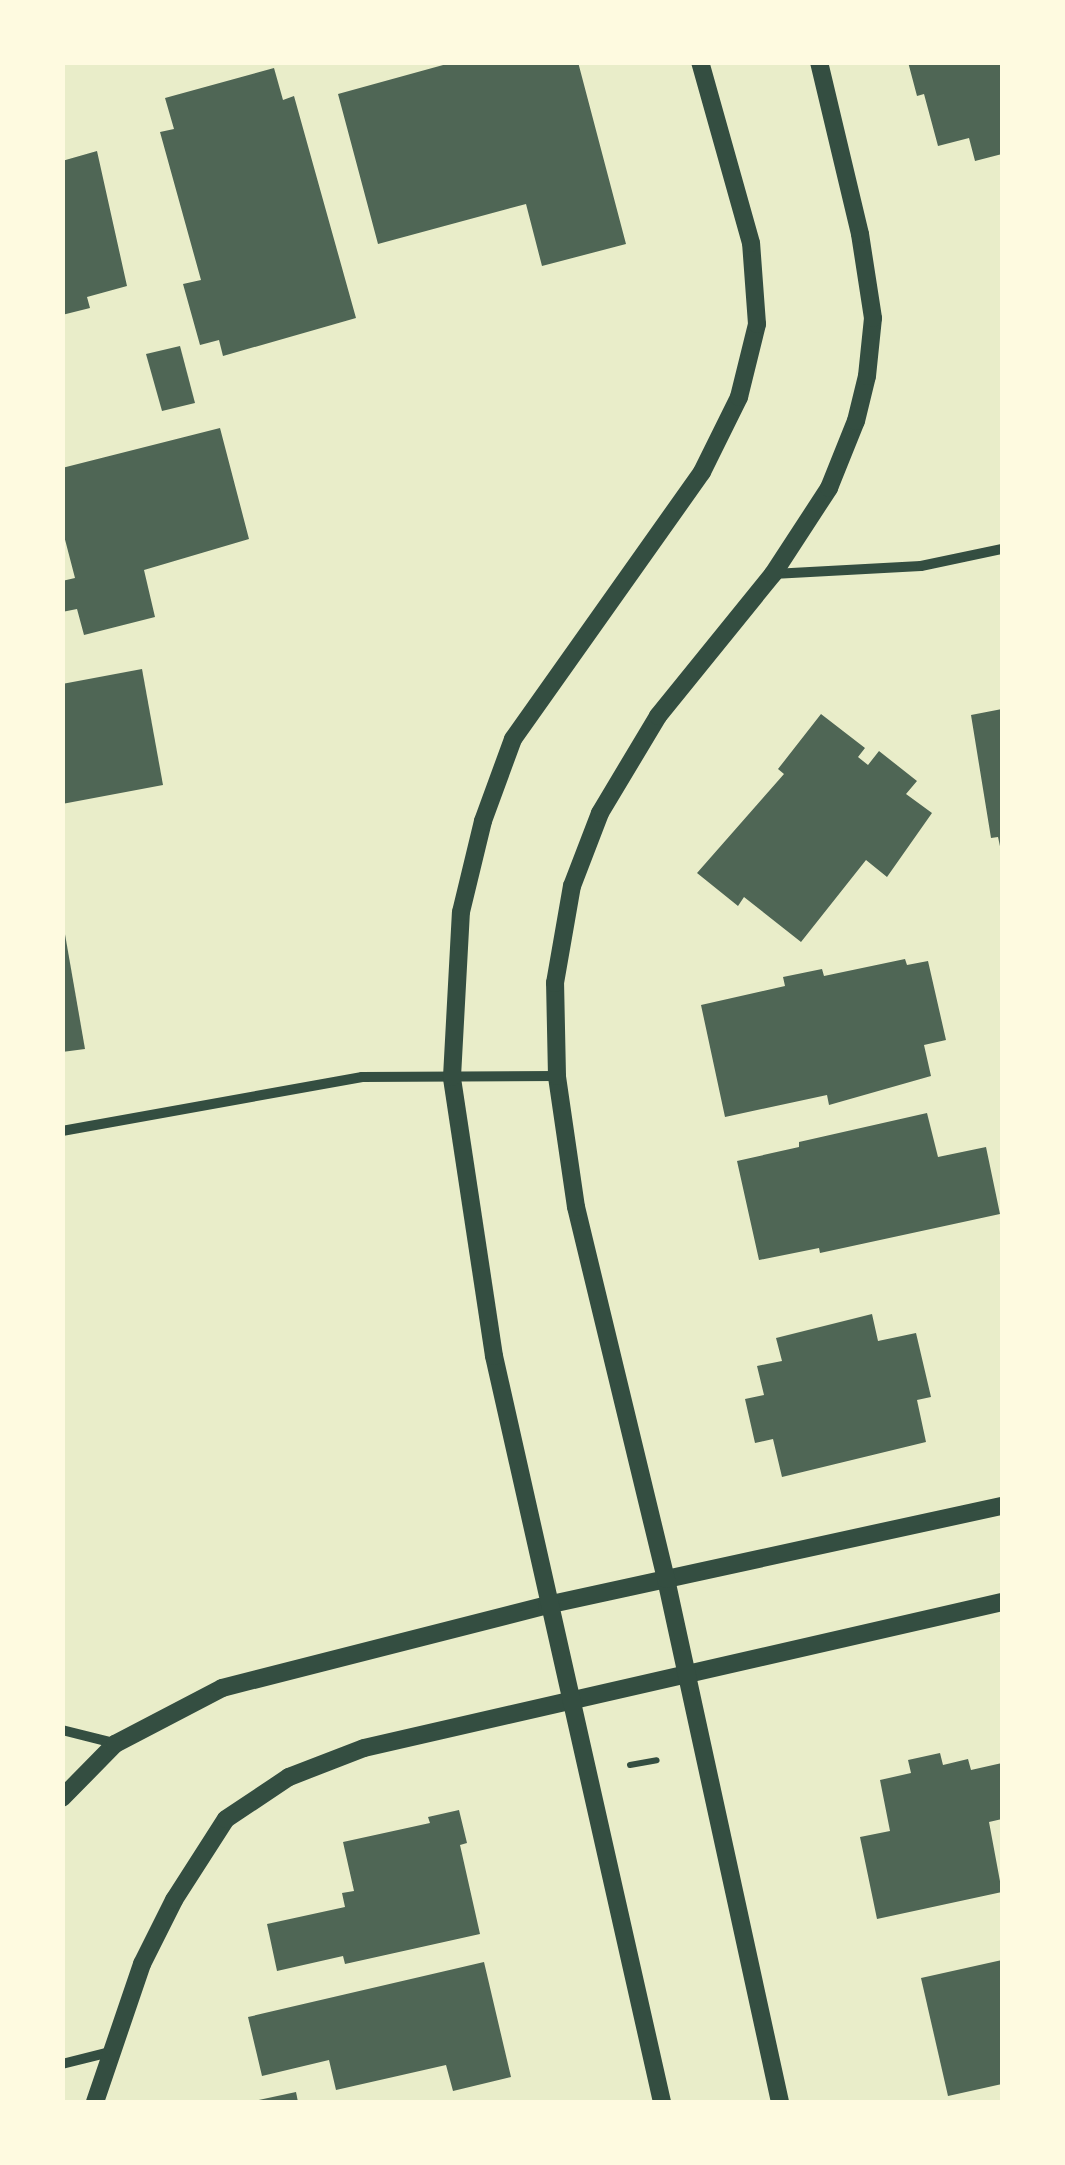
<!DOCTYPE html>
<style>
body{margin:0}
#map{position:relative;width:1065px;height:2165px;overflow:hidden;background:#e9edc9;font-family:"Libre Baskerville",serif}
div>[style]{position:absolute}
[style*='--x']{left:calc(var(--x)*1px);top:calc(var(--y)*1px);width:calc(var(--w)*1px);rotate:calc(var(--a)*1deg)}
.building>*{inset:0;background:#4f6655}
.path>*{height:6px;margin:-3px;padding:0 3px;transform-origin:3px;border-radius:3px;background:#344e41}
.minor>*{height:10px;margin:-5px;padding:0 5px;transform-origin:5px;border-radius:5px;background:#344e41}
.tertiary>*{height:18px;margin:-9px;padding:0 9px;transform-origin:9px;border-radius:9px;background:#344e41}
span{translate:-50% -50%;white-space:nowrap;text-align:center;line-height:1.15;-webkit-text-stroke:9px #fefae0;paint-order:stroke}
.frame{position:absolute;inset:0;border:65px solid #fefae0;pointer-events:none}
</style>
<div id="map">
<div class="building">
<div style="clip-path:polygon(454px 62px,578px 62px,626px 244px,542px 266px,526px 204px,378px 244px,338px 94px)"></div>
<div style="clip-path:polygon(908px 62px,1002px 62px,1002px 154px,975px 161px,969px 138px,938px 146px,924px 94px,917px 96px)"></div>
<div style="clip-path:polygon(274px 68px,283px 100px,294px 96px,356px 318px,223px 356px,219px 340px,200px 345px,183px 284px,201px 280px,160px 132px,174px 129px,165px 98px)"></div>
<div style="clip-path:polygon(97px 151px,127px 286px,87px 297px,90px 308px,62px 315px,62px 161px)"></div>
<div style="clip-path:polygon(180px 346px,195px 403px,162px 411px,146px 354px)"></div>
<div style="clip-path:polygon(220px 428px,249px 539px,144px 570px,155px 617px,84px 635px,77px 609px,62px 612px,62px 581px,75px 578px,62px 528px,62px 468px)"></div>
<div style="clip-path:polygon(142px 669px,163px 785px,62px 804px,62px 684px)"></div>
<div style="clip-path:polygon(1002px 709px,1002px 851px,1001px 851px,998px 837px,991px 838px,971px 715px)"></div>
<div style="clip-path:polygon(821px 714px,865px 748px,858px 757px,868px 765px,879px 751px,917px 781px,906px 794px,932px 813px,887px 877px,866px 860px,801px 942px,744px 897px,738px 906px,697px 873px,784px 774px,778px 769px)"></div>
<div style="clip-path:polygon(62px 917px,85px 1049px,62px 1052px)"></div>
<div style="clip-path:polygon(905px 959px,907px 965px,928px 961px,946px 1040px,924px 1045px,931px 1076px,829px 1105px,827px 1095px,725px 1117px,701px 1005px,785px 986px,783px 977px,822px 969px,824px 976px)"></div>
<div style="clip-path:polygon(927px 1113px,938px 1157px,986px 1147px,1000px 1214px,820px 1253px,819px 1248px,759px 1260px,737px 1161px,799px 1147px,799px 1142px)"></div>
<div style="clip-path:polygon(872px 1314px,878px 1341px,916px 1333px,931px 1397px,917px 1400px,926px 1442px,782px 1477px,773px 1439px,755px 1443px,745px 1399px,764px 1395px,757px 1366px,782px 1361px,776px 1338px)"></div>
<div style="clip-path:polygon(940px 1753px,943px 1765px,968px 1759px,971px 1770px,1002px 1763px,1002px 1819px,989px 1822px,1002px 1892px,877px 1919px,860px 1837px,890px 1831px,880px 1780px,911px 1773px,908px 1760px)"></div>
<div style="clip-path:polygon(459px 1810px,467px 1843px,460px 1845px,480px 1934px,345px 1964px,343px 1956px,277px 1971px,267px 1924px,345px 1907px,342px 1893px,354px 1891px,343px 1842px,430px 1823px,428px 1817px)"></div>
<div style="clip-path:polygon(1002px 1960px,1002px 2084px,948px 2096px,921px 1978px)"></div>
<div style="clip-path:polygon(484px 1962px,511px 2077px,453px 2091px,446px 2065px,336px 2090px,329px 2060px,262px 2076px,248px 2017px)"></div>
<div style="clip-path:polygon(296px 2092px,298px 2102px,254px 2102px,254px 2101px)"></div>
</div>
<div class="path">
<div style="--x:630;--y:1765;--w:27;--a:-10"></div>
</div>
<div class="minor">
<div style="--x:773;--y:574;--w:148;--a:-3.1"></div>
<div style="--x:921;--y:566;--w:83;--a:-11.9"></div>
<div style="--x:62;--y:1131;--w:305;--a:-10.2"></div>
<div style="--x:362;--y:1077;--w:195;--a:-0.3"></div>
<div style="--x:62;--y:1730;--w:54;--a:14"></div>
<div style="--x:62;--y:2064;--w:49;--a:-14"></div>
</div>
<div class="tertiary">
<div style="--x:62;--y:1798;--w:76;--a:-45.5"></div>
<div style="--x:115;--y:1744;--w:121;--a:-27.6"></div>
<div style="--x:222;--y:1688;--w:335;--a:-14.3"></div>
<div style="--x:547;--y:1605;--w:466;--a:-12.3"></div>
<div style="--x:95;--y:2102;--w:146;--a:-71.2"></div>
<div style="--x:142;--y:1964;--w:72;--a:-63.4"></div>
<div style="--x:174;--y:1900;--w:96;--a:-57.3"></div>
<div style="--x:226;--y:1819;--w:76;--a:-33.7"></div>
<div style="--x:289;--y:1777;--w:80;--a:-21.1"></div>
<div style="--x:364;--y:1748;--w:654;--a:-12.89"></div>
<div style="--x:662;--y:2102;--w:765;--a:-102.69"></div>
<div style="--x:494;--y:1356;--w:282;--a:-98.6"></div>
<div style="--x:452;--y:1077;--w:165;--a:-86.9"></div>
<div style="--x:461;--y:912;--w:94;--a:-76.4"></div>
<div style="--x:483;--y:821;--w:87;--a:-69.9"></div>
<div style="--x:513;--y:739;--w:327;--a:-54.7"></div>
<div style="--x:702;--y:472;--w:84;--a:-63.7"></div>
<div style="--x:739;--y:397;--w:75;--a:-76.1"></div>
<div style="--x:757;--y:324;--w:81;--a:-94.2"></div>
<div style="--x:751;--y:243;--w:188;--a:-105.7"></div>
<div style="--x:780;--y:2102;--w:535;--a:-102.3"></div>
<div style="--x:666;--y:1579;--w:383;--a:-103.6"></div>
<div style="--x:576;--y:1207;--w:132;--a:-98.3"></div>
<div style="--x:557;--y:1076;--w:93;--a:-91.2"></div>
<div style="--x:555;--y:983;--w:98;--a:-80.1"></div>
<div style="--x:572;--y:886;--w:78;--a:-69"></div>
<div style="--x:600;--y:813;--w:113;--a:-59.1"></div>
<div style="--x:658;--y:716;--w:183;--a:-51"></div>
<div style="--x:773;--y:574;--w:103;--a:-56.9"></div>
<div style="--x:829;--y:488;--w:72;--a:-68.1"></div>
<div style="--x:856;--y:421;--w:46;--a:-76.3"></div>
<div style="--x:867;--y:376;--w:58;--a:-84.1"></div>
<div style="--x:873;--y:318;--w:85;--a:-98.8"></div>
<div style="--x:860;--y:234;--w:177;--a:-103.4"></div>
</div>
<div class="frame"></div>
</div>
